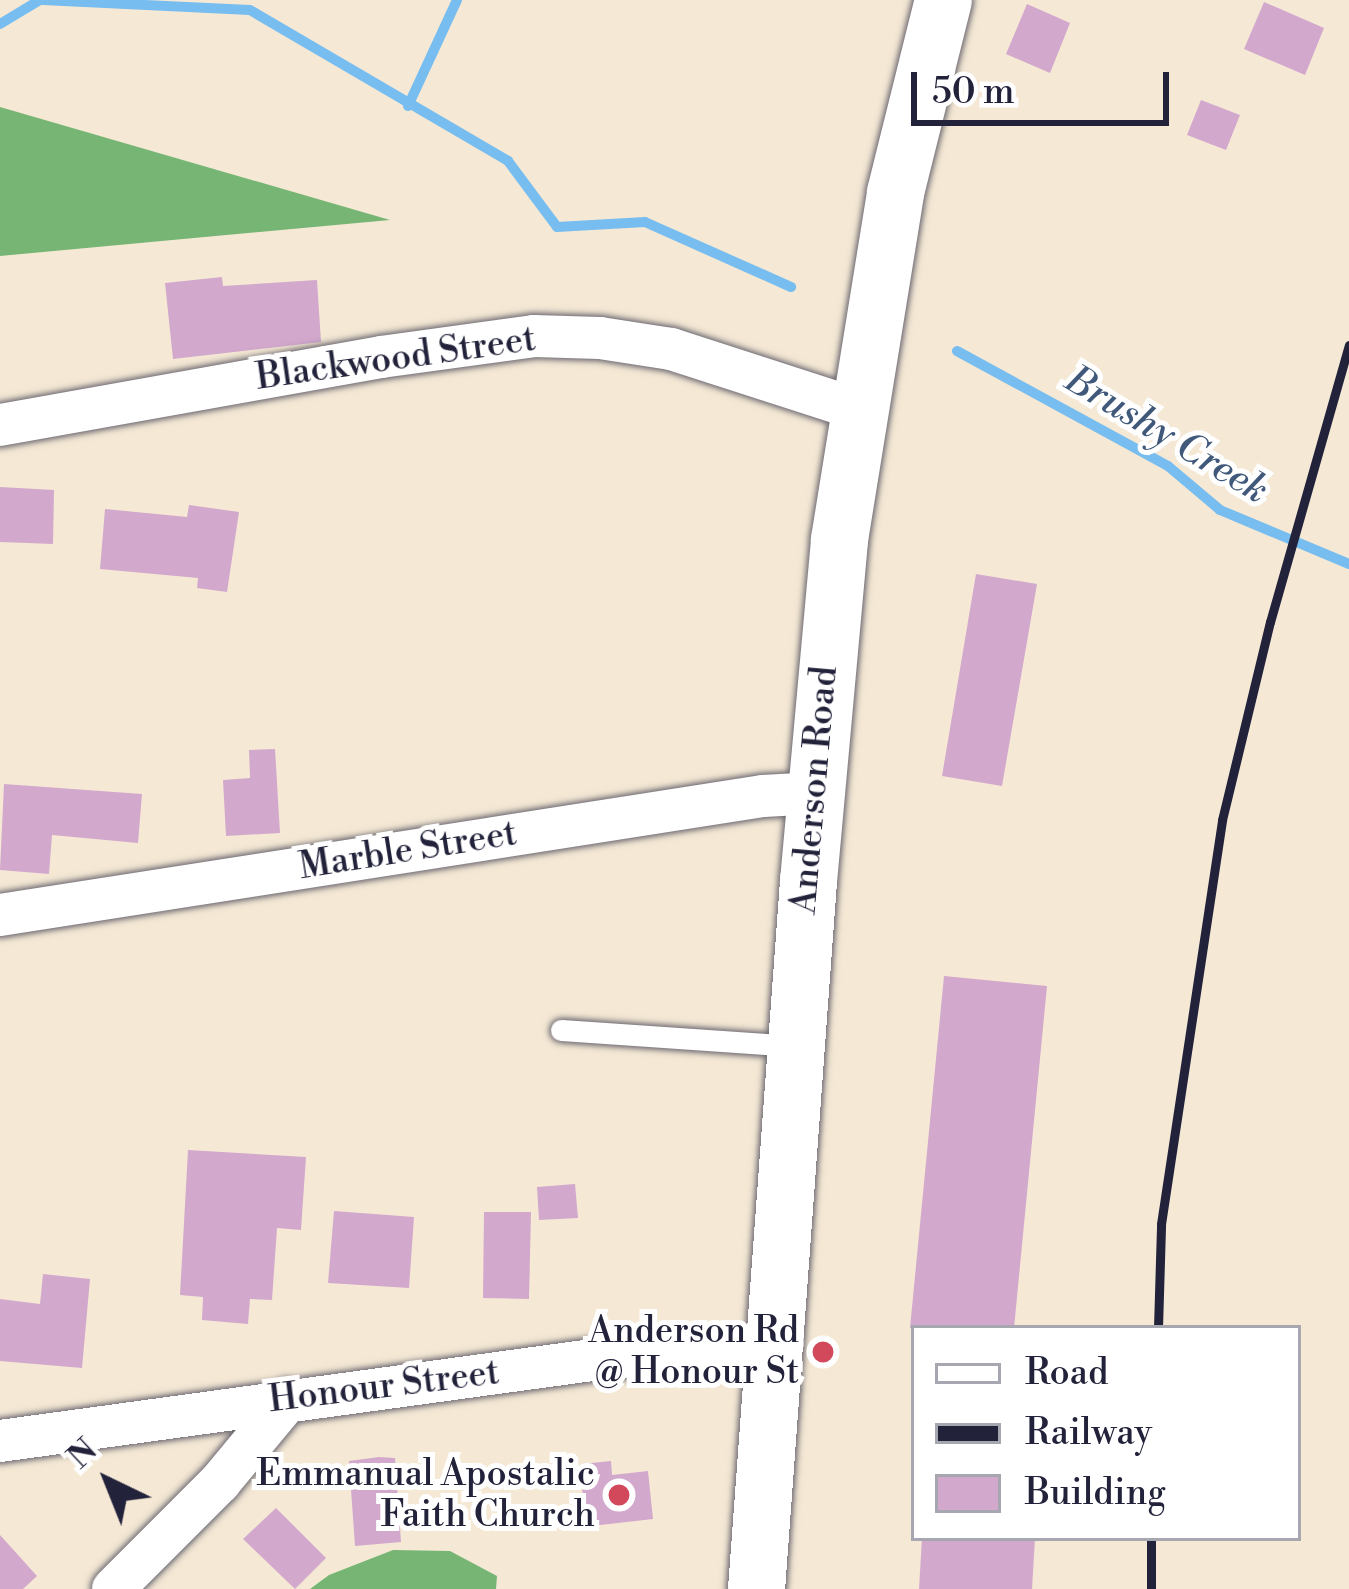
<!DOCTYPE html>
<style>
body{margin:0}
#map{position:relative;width:1349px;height:1589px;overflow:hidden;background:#f5e9d5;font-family:"Libre Bodoni",serif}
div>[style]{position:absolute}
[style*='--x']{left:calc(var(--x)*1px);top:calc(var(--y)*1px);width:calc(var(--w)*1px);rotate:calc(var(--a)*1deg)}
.forest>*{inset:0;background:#77b575}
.stream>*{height:10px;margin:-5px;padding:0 5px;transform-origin:5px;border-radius:5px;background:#78bdef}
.building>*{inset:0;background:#d2a8cd}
.roads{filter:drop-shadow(0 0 3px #6c6871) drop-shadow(0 0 3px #6c6871)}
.service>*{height:21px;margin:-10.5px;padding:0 10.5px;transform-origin:10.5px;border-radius:10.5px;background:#fff}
.minor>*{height:42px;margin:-21px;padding:0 21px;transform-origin:21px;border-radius:21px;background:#fff}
.secondary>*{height:57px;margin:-28.5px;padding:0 28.5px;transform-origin:28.5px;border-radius:28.5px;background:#fff}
.rail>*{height:9px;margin:-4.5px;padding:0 4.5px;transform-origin:4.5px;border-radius:4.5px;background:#22223b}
.dots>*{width:33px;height:33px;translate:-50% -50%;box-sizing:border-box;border:6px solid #fff;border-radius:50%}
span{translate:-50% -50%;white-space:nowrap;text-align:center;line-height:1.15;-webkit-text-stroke:10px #fff;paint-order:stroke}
.street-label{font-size:36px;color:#22223b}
.poi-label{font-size:36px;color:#22223b}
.right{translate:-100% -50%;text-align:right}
.water-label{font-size:39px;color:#40587a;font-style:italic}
.legend{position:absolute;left:911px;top:1325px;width:390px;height:216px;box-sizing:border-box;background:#fff;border:3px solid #a7a7b1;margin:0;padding:15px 21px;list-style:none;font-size:36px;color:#22223b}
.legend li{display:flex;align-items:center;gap:24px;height:60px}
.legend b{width:60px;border:3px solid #a7a7b1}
.north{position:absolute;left:48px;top:1421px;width:120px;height:120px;-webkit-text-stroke:9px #fff;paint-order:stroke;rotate:317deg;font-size:33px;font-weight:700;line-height:48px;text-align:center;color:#22223b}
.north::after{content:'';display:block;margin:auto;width:42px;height:54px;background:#22223b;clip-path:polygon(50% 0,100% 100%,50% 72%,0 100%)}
.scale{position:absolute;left:911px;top:72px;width:258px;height:54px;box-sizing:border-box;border:6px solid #22223b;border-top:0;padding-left:15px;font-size:36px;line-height:42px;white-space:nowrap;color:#22223b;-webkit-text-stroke:9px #fff;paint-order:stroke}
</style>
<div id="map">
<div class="forest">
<div style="clip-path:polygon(0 107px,390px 220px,0 256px)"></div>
<div style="clip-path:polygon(393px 1550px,450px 1551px,497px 1576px,496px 1589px,310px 1589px,329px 1575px)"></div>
</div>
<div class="stream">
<div style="--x:43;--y:0;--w:207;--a:2.8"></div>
<div style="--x:250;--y:10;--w:299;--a:30.3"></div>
<div style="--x:508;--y:161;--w:82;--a:53.4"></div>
<div style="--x:557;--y:227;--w:88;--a:-3.3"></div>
<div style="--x:645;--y:222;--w:160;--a:24"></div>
<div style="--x:0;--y:24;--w:47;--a:-31"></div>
<div style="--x:408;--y:106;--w:117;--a:-65.2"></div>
<div style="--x:957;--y:351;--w:240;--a:28.6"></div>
<div style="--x:1168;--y:466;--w:68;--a:40.2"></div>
<div style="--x:1220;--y:510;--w:140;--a:22.7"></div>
</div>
<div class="building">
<div style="clip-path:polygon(1264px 2px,1324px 28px,1305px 75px,1244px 49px)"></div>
<div style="clip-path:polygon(1027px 4px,1070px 23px,1050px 73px,1006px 54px)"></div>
<div style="clip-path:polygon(1201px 100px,1240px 115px,1226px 150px,1187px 135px)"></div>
<div style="clip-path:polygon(222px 277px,223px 286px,317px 280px,321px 342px,173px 359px,165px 283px)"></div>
<div style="clip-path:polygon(0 487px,54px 490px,53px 544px,0 542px)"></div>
<div style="clip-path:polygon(189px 505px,239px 512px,227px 592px,197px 588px,198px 578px,100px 569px,105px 509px,187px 517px)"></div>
<div style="clip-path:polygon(976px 574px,1037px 584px,1002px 786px,942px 776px)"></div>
<div style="clip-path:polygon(275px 749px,280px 833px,226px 836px,223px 780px,250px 778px,249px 750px)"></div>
<div style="clip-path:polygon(4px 784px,142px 794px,138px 843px,52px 835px,49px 874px,0 870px)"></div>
<div style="clip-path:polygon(944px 976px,1047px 986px,1014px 1328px,910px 1328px)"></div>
<div style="clip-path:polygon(188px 1150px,306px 1157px,301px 1230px,277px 1228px,272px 1300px,250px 1299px,248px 1324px,202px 1320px,203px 1297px,180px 1295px)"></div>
<div style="clip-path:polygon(575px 1184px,578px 1218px,539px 1220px,537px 1187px)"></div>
<div style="clip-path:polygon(334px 1211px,414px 1217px,409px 1288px,328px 1283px)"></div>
<div style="clip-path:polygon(484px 1212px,531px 1212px,529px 1299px,483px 1298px)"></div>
<div style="clip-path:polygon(43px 1274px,90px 1279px,82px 1368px,0 1361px,0 1299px,40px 1304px)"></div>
<div style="clip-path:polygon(379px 1457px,395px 1458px,401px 1542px,355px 1546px,349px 1461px)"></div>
<div style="clip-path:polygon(611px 1461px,612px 1475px,648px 1471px,653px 1519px,583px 1527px,582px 1464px)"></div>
<div style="clip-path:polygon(276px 1508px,326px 1558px,295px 1589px,243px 1539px)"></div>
<div style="clip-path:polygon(0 1535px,37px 1576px,23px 1589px,0 1589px)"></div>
<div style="clip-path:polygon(922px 1538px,1035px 1538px,1032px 1589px,919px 1589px)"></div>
</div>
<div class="roads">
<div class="service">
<div style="--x:561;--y:1030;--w:235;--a:3.9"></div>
</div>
<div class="minor">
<div style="--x:0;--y:425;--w:387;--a:-10.1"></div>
<div style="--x:381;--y:357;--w:154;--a:-7.8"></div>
<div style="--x:534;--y:336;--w:66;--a:1.7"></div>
<div style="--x:600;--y:338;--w:72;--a:8.8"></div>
<div style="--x:671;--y:349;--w:195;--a:17.9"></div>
<div style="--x:0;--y:915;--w:772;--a:-8.86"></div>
<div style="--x:763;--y:796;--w:54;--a:-3.2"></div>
<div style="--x:0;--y:1441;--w:620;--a:-7.79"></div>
<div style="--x:614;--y:1357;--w:156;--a:-0.7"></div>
<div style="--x:113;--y:1589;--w:151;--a:-45"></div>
<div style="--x:220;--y:1482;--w:107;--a:-50.3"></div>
</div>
<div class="secondary">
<div style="--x:756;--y:1589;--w:710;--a:-85.8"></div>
<div style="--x:808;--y:881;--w:343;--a:-84.8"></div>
<div style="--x:839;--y:539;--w:351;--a:-80.8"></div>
<div style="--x:895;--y:192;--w:198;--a:-76"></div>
</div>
</div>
<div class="rail">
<div style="--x:1158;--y:1328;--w:104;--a:-88.3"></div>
<div style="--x:1161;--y:1224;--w:409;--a:-81.4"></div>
<div style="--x:1222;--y:820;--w:204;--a:-76.4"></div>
<div style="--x:1270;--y:622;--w:288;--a:-74.1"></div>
<div style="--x:1151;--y:1589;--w:51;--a:-90"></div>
</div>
<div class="dots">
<div style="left:823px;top:1352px;background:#d1495b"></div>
<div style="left:619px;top:1495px;background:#d1495b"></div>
</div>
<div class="street-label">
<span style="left:396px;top:359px;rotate:-8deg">Blackwood Street</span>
<span style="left:815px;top:790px;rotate:-85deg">Anderson Road</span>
<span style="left:408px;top:851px;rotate:-9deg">Marble Street</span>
<span style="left:384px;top:1387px;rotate:-7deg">Honour Street</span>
</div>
<div class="poi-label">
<span class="right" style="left:799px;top:1352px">Anderson Rd<br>@ Honour St</span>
<span class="right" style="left:595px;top:1495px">Emmanual Apostalic<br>Faith Church</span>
</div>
<div class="water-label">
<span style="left:1166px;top:436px;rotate:31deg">Brushy Creek</span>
</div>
<ul class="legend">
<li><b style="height:15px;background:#fff"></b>Road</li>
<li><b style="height:15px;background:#22223b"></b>Railway</li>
<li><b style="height:33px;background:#d2a8cd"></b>Building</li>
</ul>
<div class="north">N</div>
<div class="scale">50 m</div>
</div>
